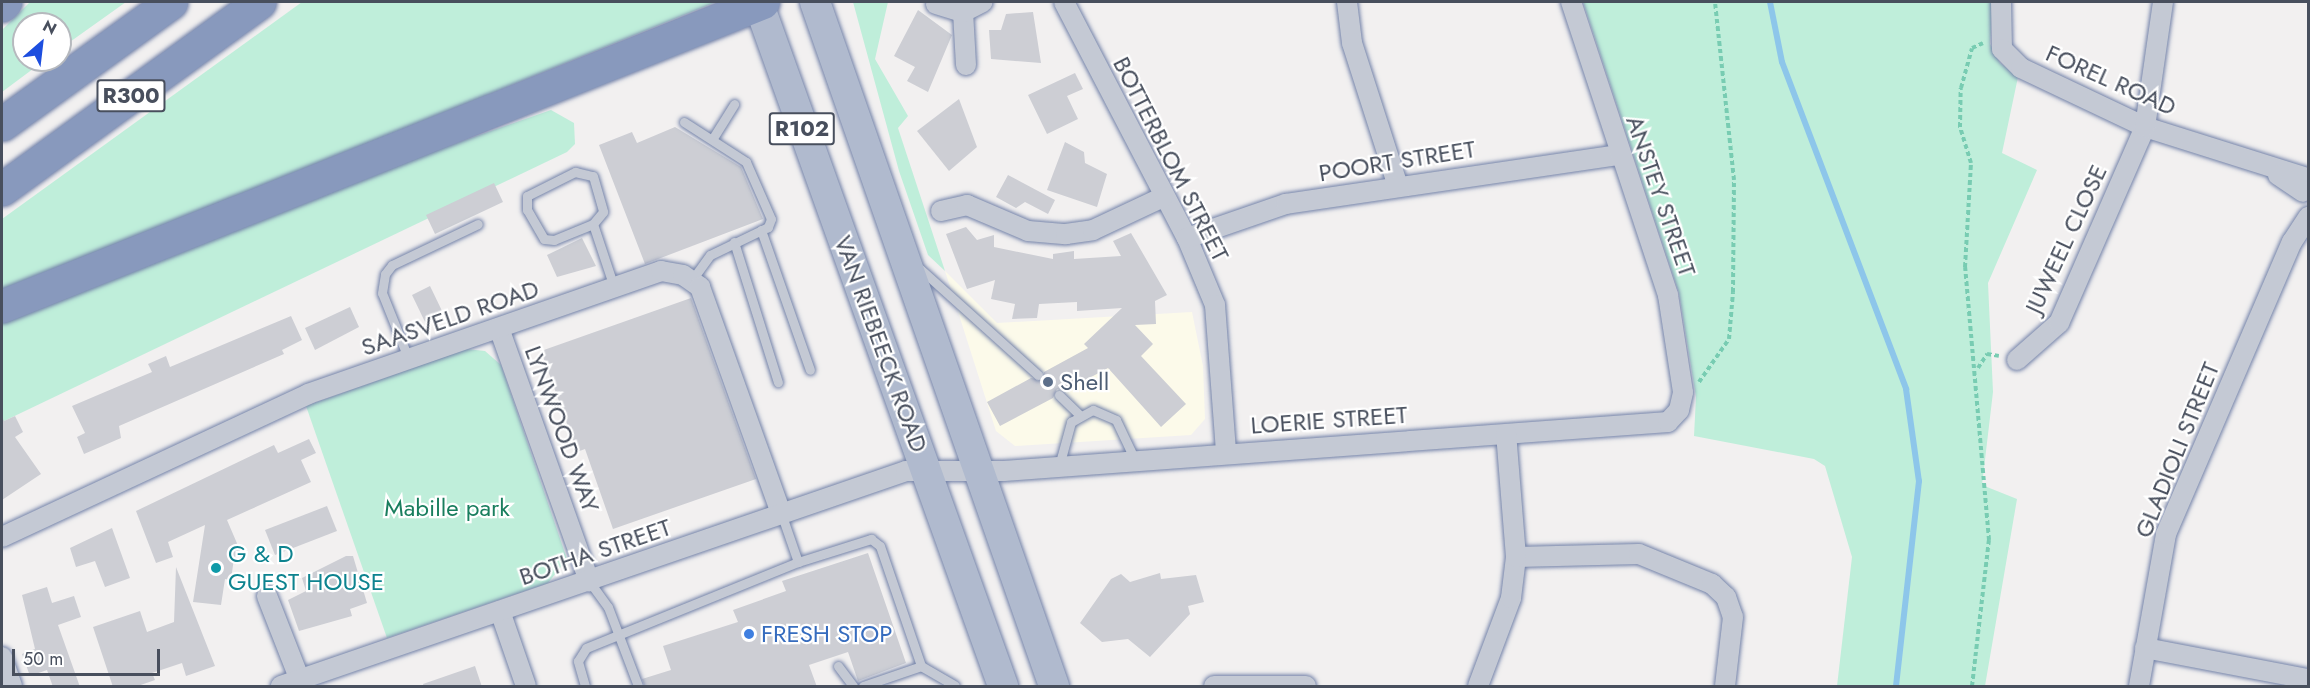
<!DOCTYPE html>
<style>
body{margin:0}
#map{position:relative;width:2310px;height:688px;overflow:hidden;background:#f2f0f0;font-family:Jost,sans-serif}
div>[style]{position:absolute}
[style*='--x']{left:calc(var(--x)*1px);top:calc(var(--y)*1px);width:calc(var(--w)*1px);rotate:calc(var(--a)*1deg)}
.commercial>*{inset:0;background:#fcfaea}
.green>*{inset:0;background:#bfeeda}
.stream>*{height:6px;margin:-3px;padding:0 3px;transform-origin:3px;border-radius:3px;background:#8dc6ea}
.building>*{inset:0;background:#cdced4}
.path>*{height:4px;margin-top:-2px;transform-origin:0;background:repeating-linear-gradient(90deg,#78ccb2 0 4.5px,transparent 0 7.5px)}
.roads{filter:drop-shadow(0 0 2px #7483a9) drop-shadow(0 0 2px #7483a9)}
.lane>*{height:9px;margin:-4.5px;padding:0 4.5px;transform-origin:4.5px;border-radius:4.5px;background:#c4c9d4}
.street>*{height:20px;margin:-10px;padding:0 10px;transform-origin:10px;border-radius:10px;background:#c4c9d4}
.primary>*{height:30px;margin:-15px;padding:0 15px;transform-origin:15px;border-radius:15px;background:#b0bace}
.highway>*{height:33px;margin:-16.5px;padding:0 16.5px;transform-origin:16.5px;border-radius:16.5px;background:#8899bd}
.dots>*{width:16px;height:16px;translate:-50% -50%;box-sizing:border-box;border:3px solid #fff;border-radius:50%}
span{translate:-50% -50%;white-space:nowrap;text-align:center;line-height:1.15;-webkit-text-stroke:4.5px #fff;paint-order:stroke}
.shield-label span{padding:2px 4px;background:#fff;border:2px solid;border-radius:4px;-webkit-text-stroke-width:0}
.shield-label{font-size:22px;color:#484f5d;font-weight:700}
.street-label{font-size:24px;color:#484f5d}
.service-label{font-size:24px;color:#4e5e75}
.left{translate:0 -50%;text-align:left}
.park-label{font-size:24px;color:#197e5e}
.culture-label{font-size:24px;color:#0d838f}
.shop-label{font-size:24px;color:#366cbe}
.frame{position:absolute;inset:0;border:3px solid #484f5d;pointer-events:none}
.north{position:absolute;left:12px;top:12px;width:60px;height:60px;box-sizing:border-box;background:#fff;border:2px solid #b6b9be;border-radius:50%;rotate:28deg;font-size:16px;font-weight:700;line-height:24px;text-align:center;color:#484f5d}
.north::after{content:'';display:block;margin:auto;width:21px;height:27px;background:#1d4edf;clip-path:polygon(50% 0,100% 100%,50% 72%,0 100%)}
.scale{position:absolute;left:12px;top:649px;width:148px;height:27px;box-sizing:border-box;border:3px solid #484f5d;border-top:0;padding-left:8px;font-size:18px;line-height:21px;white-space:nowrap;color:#484f5d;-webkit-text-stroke:4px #fff;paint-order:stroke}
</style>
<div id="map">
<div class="commercial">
<div style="clip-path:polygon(945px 271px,997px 323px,1192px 312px,1203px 366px,1205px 419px,1191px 435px,1015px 446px,996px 431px)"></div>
</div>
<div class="green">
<div style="clip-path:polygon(30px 2px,126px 2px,60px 49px,60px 24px,24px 24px,24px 60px,45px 60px,2px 92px,2px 30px)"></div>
<div style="clip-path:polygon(302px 2px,716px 2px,2px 292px,2px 219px)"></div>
<div style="clip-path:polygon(853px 2px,888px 2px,875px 59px,908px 116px,898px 128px,945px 271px,928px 255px,899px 171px)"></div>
<div style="clip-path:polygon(1583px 2px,1993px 2px,1990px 44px,2000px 63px,2018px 77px,2002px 153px,2037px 170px,1988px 283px,1993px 392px,1982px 485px,2017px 499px,1985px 686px,1837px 686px,1852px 557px,1825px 466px,1814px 459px,1694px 436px,1696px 397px,1679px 293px)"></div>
<div style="clip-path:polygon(551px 110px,574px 123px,575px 144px,567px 152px,2px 422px,2px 320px,351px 180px)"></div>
<div style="clip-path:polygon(466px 349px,485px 351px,501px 365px,567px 559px,548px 583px,387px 638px,306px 406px)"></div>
</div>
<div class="stream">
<div style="--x:1770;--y:2;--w:61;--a:78.7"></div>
<div style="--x:1782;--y:62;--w:350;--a:69.2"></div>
<div style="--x:1906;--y:389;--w:93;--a:82"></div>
<div style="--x:1919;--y:481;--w:206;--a:96.4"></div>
</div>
<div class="building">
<div style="clip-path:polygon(918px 10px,952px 35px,928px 92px,907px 81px,915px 67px,894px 56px)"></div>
<div style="clip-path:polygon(1033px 12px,1041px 63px,991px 59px,989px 30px,1001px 30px,1006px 14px)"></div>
<div style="clip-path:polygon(1075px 73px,1083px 89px,1067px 96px,1078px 119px,1047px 134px,1028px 95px)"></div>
<div style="clip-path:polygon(959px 99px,977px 147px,949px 171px,917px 131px)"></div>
<div style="clip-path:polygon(675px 127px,741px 167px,763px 219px,645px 264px,599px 145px,632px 132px,637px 143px)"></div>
<div style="clip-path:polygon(1065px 142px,1084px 152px,1085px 163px,1107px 174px,1097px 207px,1047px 190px)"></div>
<div style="clip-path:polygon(1008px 175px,1055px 200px,1048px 214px,1025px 202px,1016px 208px,996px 197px)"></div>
<div style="clip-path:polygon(494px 183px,503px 202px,435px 234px,426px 215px)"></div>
<div style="clip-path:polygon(966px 227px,977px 240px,994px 235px,994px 247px,1053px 259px,1053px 254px,1074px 251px,1074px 259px,1121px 256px,1113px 241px,1131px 233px,1167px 295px,1155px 301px,1156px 324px,1135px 325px,1153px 344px,1141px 356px,1186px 404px,1161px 427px,1108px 368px,1065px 391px,1057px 389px,1053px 398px,1000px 426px,987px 402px,1031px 378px,1043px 380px,1044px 372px,1088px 348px,1084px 344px,1122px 308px,1077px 311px,1077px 302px,1039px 304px,1037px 318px,1012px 319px,1015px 304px,991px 299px,995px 280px,967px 289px,946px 234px)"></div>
<div style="clip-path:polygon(582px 238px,596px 266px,557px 277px,547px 255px)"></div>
<div style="clip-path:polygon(430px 286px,444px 315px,426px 324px,412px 295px)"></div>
<div style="clip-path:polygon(691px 298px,756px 479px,613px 529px,585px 449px,577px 452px,541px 351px)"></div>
<div style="clip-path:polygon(350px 307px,359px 327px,315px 350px,305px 328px)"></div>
<div style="clip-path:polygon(291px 316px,302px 340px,282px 350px,284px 354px,119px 426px,121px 438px,84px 454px,77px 437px,85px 433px,72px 406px,152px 372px,148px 364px,166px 356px,170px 367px)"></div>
<div style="clip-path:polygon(2px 416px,4px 421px,15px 416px,23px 432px,15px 437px,41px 474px,2px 500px)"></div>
<div style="clip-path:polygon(309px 439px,316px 453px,301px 460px,311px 482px,227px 520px,242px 555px,234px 558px,231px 580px,225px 579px,221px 605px,193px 602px,205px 525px,168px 542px,173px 557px,156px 563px,136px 511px,274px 445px,278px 453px)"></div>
<div style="clip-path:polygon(327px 506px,337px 531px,275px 555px,265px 530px)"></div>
<div style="clip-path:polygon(112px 528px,130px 578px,105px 587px,95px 561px,76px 567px,70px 548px)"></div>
<div style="clip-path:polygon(868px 553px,906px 663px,858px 681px,848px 652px,809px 665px,817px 687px,645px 687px,642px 679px,671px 670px,663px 646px,738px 622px,733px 610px,786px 591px,782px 581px)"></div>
<div style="clip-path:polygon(346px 556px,353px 556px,367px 603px,350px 609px,352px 616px,299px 631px,288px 600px,306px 591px,302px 578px)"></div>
<div style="clip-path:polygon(176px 567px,215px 666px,186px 676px,182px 663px,152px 673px,155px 680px,135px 687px,113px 687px,93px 627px,140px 611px,147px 632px,174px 622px)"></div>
<div style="clip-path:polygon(1160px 573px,1161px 579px,1196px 575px,1204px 602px,1188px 606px,1190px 614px,1150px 657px,1128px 639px,1102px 642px,1080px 623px,1111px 579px,1121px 574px,1130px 582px)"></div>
<div style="clip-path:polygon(47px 587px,52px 603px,74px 596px,81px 617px,58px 625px,80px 687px,53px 687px,47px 670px,30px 676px,22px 654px,35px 649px,22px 595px)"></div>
<div style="clip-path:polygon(475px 666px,482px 687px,424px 687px,423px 684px)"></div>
</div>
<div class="path">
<div style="--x:1978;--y:368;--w:17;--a:-57"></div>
<div style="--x:1987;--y:354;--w:12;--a:9"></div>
<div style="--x:1699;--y:382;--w:52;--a:-55.1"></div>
<div style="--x:1729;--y:339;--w:47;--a:-85.1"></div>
<div style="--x:1733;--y:292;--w:112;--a:-89.5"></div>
<div style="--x:1734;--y:180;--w:179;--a:-96.1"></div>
<div style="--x:1972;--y:686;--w:147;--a:-83.4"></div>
<div style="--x:1989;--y:540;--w:274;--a:-95"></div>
<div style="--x:1965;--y:267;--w:104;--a:-86.7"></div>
<div style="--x:1971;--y:163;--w:38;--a:-107"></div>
<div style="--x:1960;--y:127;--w:39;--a:-89"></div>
<div style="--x:1961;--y:88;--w:41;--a:-74.6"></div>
<div style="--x:1972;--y:48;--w:12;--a:-24"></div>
</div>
<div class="roads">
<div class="lane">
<div style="--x:684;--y:122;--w:74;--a:32.8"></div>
<div style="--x:746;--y:162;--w:62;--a:66.3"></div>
<div style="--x:771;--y:219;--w:9;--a:111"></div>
<div style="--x:768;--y:227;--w:64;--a:154.2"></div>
<div style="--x:710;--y:255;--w:31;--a:126"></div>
<div style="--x:713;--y:138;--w:40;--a:-58"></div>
<div style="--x:575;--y:172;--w:18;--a:13"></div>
<div style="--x:593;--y:176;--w:37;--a:74"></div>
<div style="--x:603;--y:212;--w:16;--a:130"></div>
<div style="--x:593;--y:224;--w:42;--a:157.7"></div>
<div style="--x:554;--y:240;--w:10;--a:-174"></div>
<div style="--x:544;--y:239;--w:34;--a:-120"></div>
<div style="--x:527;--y:210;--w:14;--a:-90"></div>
<div style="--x:527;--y:196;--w:54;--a:-26.6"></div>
<div style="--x:593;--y:224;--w:66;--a:71.6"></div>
<div style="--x:761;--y:230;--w:148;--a:70.7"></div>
<div style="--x:734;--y:242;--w:147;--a:72.6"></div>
<div style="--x:917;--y:266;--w:163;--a:42"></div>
<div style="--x:409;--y:360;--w:72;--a:-111.9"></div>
<div style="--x:382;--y:293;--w:19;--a:-81"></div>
<div style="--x:385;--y:274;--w:11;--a:-52"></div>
<div style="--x:392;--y:265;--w:95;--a:-25.5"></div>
<div style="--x:1059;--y:395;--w:28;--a:44"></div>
<div style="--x:1059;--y:466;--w:46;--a:-74.7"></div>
<div style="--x:1071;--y:422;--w:25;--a:-29"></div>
<div style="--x:1093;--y:410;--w:25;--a:23"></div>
<div style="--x:1116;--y:420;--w:44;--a:64.6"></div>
<div style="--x:781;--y:513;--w:52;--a:70.9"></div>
<div style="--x:589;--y:581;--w:32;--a:54"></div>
<div style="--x:608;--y:607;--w:85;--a:69.2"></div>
<div style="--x:838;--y:666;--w:25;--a:53"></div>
<div style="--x:585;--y:686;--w:26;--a:-106"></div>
<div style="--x:578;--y:661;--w:15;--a:-58"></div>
<div style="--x:586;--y:648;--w:229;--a:-22.1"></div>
<div style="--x:798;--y:562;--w:77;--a:-17.5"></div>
<div style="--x:871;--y:539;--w:11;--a:38"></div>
<div style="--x:880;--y:546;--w:127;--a:71.1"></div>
<div style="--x:921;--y:666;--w:39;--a:30"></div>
<div style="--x:863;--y:686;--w:61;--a:-19"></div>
</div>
<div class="street">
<div style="--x:1064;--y:2;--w:266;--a:62.5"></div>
<div style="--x:1187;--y:238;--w:73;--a:67.3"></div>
<div style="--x:1215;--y:305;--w:147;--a:85.7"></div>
<div style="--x:1347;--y:2;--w:41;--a:83"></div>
<div style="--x:1352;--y:43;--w:150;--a:72.2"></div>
<div style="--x:2001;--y:2;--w:47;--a:88.8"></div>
<div style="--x:2002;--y:49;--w:27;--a:45"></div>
<div style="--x:2021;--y:68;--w:137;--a:25.4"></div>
<div style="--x:2145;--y:127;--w:170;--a:17.5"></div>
<div style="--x:936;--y:4;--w:28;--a:17"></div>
<div style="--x:966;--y:65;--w:53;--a:-93.2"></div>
<div style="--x:963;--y:12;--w:22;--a:-27"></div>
<div style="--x:2278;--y:175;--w:30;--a:34"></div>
<div style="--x:941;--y:211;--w:27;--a:-13"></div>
<div style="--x:967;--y:205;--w:66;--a:23.1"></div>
<div style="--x:1028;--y:231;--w:38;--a:5"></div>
<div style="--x:1066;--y:234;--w:27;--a:-8"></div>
<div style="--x:1093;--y:230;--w:77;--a:-25.2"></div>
<div style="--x:1187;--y:238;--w:105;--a:-19"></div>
<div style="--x:1286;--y:204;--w:337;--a:-8.4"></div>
<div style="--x:499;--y:328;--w:269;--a:70.4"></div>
<div style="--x:2017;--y:360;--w:56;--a:-41.4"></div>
<div style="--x:2059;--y:323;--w:214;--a:-66.3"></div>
<div style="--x:2145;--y:127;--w:126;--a:-81.8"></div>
<div style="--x:2;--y:537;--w:338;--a:-25"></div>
<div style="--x:308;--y:394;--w:374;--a:-19.2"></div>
<div style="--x:661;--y:271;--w:22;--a:10"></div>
<div style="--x:683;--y:275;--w:21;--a:35"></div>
<div style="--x:700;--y:287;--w:240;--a:70.3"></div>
<div style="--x:1516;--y:557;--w:123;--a:-1.4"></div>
<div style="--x:1639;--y:554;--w:79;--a:22.3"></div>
<div style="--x:1712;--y:584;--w:19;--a:43"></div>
<div style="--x:1726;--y:597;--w:21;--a:71"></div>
<div style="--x:1733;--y:617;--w:69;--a:96.6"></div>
<div style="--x:267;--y:596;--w:90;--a:68.6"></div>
<div style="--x:500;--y:611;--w:79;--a:70.9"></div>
<div style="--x:2145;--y:648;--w:166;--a:10.8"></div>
<div style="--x:2;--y:657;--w:31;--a:71"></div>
<div style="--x:281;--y:686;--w:661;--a:-18.98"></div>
<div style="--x:906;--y:471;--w:98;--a:0"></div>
<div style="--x:1004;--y:471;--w:666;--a:-4.22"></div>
<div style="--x:1668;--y:422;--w:16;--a:-47"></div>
<div style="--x:1679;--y:410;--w:18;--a:-77"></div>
<div style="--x:1683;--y:392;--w:98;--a:-98.8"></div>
<div style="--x:1668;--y:295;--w:309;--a:-108.3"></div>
<div style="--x:1214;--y:686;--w:92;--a:0"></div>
<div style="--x:1478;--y:686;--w:94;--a:-69.4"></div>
<div style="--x:1511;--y:598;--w:41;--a:-83"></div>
<div style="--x:1516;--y:557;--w:123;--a:-94.6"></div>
<div style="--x:2139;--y:686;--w:154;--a:-79.9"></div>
<div style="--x:2166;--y:534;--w:318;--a:-66.7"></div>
<div style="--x:2292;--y:242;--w:30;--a:-57"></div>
</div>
<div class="primary">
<div style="--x:758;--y:2;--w:727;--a:70.29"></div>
<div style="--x:815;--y:2;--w:725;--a:70.74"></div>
</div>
<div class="highway">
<div style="--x:2;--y:5;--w:4;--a:-45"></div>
<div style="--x:2;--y:124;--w:208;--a:-35.8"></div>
<div style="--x:2;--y:189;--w:318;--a:-36"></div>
<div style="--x:2;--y:306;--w:819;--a:-21.78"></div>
</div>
</div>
<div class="dots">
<div style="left:1048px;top:382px;background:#5c6f8a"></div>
<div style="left:216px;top:568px;background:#0f9aa8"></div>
<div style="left:749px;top:634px;background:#3f7fe0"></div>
</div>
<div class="shield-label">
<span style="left:131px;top:96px">R300</span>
<span style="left:802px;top:129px">R102</span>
</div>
<div class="street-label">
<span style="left:2111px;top:80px;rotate:24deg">FOREL ROAD</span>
<span style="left:1171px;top:159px;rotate:63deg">BOTTERBLOM STREET</span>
<span style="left:1397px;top:161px;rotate:-9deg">POORT STREET</span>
<span style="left:1661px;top:196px;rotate:71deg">ANSTEY STREET</span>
<span style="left:2066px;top:239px;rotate:-65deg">JUWEEL CLOSE</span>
<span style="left:450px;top:318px;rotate:-19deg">SAASVELD ROAD</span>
<span style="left:881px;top:344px;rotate:70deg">VAN RIEBEECK ROAD</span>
<span style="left:1329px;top:420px;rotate:-4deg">LOERIE STREET</span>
<span style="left:562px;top:429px;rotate:70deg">LYNWOOD WAY</span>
<span style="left:2177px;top:450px;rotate:-68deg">GLADIOLI STREET</span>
<span style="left:595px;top:552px;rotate:-19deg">BOTHA STREET</span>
</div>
<div class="service-label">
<span class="left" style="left:1060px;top:382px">Shell</span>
</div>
<div class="park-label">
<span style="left:447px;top:508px">Mabille park</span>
</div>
<div class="culture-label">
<span class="left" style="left:228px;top:568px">G &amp; D<br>GUEST HOUSE</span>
</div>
<div class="shop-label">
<span class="left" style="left:761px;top:634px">FRESH STOP</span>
</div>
<div class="frame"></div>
<div class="north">N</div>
<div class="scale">50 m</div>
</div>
